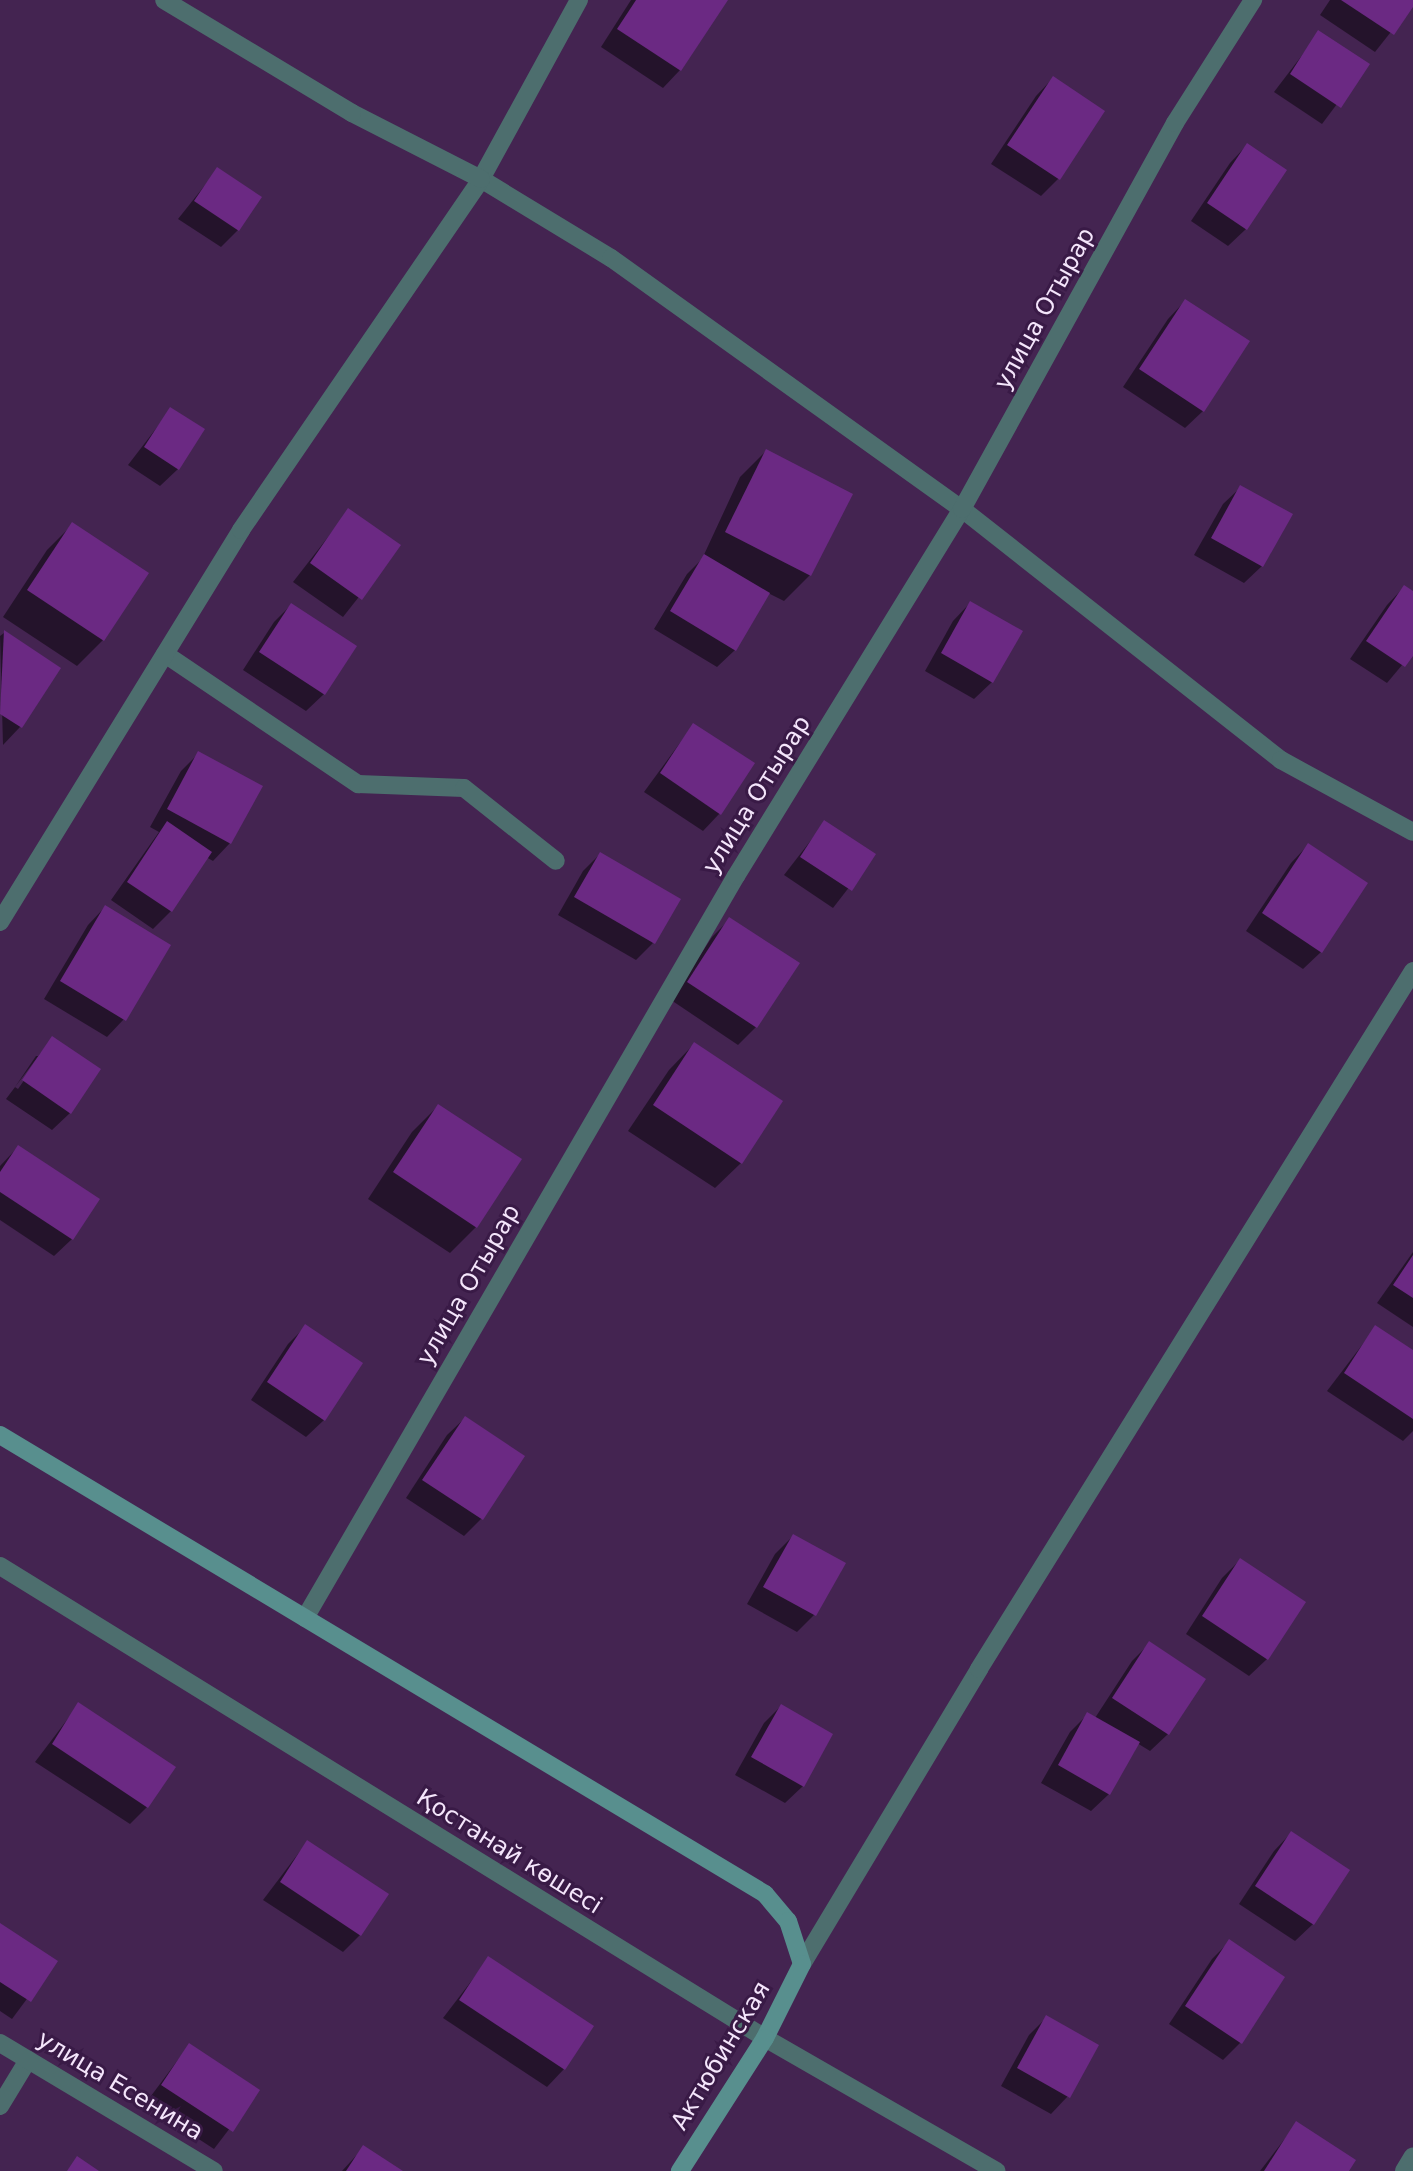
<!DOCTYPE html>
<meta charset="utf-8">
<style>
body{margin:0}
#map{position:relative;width:1413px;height:2171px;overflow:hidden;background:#442451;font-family:"DejaVu Sans",sans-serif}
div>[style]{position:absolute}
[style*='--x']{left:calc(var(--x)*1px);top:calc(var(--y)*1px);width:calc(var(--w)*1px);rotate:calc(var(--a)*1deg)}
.shadow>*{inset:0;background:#0007}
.building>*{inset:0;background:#6b2983}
.lane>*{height:18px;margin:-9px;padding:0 9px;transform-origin:9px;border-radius:9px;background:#4d6e6e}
.street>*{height:18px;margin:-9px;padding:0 9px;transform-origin:9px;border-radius:9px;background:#4d6e6e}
.secondary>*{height:18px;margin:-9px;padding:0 9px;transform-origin:9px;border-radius:9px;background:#588f8e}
span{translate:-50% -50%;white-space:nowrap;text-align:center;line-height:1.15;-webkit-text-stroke:6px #391a46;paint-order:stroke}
.street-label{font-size:24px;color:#f4e5fb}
</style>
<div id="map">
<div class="shadow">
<div style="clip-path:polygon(631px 0,726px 0,680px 70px,663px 88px,601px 47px)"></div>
<div style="clip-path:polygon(1330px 0,1413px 0,1413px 4px,1375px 52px,1320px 15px)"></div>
<div style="clip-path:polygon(1319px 33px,1367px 64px,1322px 124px,1274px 92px)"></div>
<div style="clip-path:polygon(1053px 78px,1103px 111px,1058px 179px,1041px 196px,991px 164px,1036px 96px)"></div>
<div style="clip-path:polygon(1247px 145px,1246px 229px,1228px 246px,1191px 221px,1230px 163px)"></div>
<div style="clip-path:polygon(217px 170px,238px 230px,221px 247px,178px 219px)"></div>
<div style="clip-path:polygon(1185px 301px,1203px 411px,1185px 428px,1123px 387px,1168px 319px)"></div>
<div style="clip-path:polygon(171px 409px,178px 469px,160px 486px,128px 465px)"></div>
<div style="clip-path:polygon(766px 451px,810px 575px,784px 601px,768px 593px,735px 650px,717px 667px,654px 629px,687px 574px,702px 559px,740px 477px)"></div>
<div style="clip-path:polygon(1241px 487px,1262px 566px,1244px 583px,1194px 555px,1223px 504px)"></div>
<div style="clip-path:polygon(349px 510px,399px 546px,343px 617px,293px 582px)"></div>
<div style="clip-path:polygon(73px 524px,103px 640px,77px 666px,3px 617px,47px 550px)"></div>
<div style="clip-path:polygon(1404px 587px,1413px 593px,1413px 652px,1387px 683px,1350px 659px,1387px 605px)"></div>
<div style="clip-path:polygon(970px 603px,992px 682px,974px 699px,925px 671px,953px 621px)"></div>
<div style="clip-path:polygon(291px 605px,324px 694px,306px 711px,243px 670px,274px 622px)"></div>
<div style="clip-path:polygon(4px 633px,59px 669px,20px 727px,3px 745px,0 636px)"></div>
<div style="clip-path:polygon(693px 725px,720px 813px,703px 831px,644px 792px)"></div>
<div style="clip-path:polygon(199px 753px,230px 843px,213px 861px,206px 857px,171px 911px,153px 929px,111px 900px,159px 832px,150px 827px,181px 771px)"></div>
<div style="clip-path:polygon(825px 822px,874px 855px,833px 908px,784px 875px)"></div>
<div style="clip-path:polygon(1308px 845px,1321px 952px,1303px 969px,1246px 931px,1291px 863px)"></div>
<div style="clip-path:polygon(600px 854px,653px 943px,636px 960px,558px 915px,583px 871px)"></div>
<div style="clip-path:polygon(105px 907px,124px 1019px,107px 1037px,44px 999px,88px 925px)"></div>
<div style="clip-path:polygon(730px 919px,797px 964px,756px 1027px,738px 1045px,671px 1000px,712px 937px)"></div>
<div style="clip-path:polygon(evenodd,52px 1038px,70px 1113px,52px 1130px,6px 1099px,52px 1038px,36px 1056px,41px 1056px,18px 1089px,15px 1087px,36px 1056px)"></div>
<div style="clip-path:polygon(694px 1044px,741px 1163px,715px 1188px,628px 1131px,669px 1070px)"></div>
<div style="clip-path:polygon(438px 1106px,476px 1227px,450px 1253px,368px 1199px,412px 1132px)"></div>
<div style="clip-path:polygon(18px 1147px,72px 1239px,54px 1256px,0 1220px,0 1166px)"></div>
<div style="clip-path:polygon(1413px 1252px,1413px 1327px,1377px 1303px)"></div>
<div style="clip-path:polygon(305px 1327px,324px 1420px,306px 1437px,251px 1400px,288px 1344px)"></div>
<div style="clip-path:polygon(1375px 1328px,1413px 1353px,1413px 1431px,1403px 1441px,1327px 1391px)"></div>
<div style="clip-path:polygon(465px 1418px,522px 1456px,481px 1519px,464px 1536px,406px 1498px,447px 1435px)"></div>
<div style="clip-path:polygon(793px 1536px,814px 1615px,797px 1632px,747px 1604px,775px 1554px)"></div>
<div style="clip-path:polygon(1240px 1560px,1267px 1659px,1249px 1676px,1186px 1634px,1222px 1578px)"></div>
<div style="clip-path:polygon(1150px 1643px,1168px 1734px,1150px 1751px,1137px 1743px,1109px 1794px,1091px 1811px,1041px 1783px,1070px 1732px,1088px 1714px,1095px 1718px,1132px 1661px)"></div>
<div style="clip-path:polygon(79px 1704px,147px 1807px,130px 1824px,35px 1762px)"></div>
<div style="clip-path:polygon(781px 1706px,803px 1786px,785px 1803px,735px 1775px,764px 1723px)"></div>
<div style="clip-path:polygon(1291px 1833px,1313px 1924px,1295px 1941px,1239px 1904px,1274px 1851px)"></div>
<div style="clip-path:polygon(307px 1842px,360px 1935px,343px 1952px,263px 1900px)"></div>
<div style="clip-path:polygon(0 1925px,55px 1961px,12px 2019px,0 2011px)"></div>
<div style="clip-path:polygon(1229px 1942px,1240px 2043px,1223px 2060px,1169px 2024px,1212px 1959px)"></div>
<div style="clip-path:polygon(489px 1958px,564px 2069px,547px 2087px,443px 2018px)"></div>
<div style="clip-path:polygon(1047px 2017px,1068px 2096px,1051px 2114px,1001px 2086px,1029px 2035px)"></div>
<div style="clip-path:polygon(189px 2045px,258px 2091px,214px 2149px,145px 2104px)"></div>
<div style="clip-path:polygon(1297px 2123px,1347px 2171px,1260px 2171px)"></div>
<div style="clip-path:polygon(364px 2147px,400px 2171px,342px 2171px)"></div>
</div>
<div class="building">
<div style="clip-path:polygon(636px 0,728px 0,681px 71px,617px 29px)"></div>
<div style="clip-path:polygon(1341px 0,1413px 0,1413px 7px,1394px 35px)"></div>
<div style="clip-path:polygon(1318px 30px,1370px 64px,1341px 108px,1290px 74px)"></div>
<div style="clip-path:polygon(1053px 76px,1105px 111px,1060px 180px,1007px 145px)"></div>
<div style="clip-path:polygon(1247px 143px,1287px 170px,1247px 230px,1207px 203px)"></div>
<div style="clip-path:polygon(217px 167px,262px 197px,239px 231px,194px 201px)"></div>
<div style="clip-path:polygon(1185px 299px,1250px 341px,1204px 412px,1139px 369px)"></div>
<div style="clip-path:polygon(170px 407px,205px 429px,179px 470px,144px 447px)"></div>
<div style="clip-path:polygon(766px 449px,853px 494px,811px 576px,725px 532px)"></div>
<div style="clip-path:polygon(1240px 485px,1293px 514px,1263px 567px,1211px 538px)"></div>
<div style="clip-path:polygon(348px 508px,401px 545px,362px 600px,310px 563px)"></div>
<div style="clip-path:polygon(72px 522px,149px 573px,104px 641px,27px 590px)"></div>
<div style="clip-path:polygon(704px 554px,770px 593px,736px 651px,670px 611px)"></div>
<div style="clip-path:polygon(1404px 585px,1413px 591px,1413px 656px,1405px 667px,1366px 641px)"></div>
<div style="clip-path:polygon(970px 601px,1023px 631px,993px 683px,941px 653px)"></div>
<div style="clip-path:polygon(291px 603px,357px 646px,325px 695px,259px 652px)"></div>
<div style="clip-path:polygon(4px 630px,61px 668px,22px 728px,0 714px)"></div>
<div style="clip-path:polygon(693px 723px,755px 763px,721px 815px,660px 773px)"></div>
<div style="clip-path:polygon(198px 751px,263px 786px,231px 844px,167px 809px)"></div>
<div style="clip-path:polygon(824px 820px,876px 854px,852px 891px,800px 857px)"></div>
<div style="clip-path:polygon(167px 821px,212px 852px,172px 912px,127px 882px)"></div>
<div style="clip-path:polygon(1308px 843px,1368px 883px,1322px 953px,1262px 913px)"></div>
<div style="clip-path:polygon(600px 852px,681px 899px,655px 944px,574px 897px)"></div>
<div style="clip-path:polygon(105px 905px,171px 945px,126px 1021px,60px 981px)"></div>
<div style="clip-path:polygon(729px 917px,800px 963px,757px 1028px,687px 982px)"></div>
<div style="clip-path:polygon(52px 1036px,101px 1069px,71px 1114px,22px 1080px)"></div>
<div style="clip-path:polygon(694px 1042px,783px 1101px,742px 1164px,653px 1105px)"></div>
<div style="clip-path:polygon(438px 1104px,522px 1159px,477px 1228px,393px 1172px)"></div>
<div style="clip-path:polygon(18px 1145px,100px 1199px,73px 1240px,0 1192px,0 1172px)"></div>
<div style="clip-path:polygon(1413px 1255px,1413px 1298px,1393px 1285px)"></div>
<div style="clip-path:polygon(305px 1324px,363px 1363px,325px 1421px,267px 1382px)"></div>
<div style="clip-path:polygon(1375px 1325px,1413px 1350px,1413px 1419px,1344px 1373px)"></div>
<div style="clip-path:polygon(465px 1416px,525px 1456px,483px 1520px,422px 1480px)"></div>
<div style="clip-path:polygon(793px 1534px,846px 1563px,816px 1616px,763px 1587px)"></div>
<div style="clip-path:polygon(1240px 1558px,1306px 1602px,1268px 1660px,1202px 1616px)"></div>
<div style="clip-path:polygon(1149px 1641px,1206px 1679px,1169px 1735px,1112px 1698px)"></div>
<div style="clip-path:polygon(78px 1702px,176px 1767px,148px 1808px,52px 1744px)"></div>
<div style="clip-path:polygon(781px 1704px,833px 1734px,804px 1787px,751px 1757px)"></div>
<div style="clip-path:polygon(1087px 1712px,1140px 1742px,1110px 1795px,1058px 1765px)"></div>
<div style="clip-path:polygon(1291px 1831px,1350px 1870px,1314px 1925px,1255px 1886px)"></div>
<div style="clip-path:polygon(307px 1840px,389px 1894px,361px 1936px,280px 1882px)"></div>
<div style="clip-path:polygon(0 1923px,58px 1961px,31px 2002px,0 1982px)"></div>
<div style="clip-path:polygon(1229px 1939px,1285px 1977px,1242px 2044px,1185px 2006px)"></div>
<div style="clip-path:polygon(488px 1956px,594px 2026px,565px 2070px,459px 2000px)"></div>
<div style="clip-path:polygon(1046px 2015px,1099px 2045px,1070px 2098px,1017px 2068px)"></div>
<div style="clip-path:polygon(189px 2043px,260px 2090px,233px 2132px,161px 2085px)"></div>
<div style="clip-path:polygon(1296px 2121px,1356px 2160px,1349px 2171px,1264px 2171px)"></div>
<div style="clip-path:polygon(363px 2145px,403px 2171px,346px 2171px)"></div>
<div style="clip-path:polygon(77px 2156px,99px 2171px,67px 2171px)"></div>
</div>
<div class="lane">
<div style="--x:579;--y:0;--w:204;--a:118.7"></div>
<div style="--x:481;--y:179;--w:152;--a:31.3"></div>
<div style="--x:611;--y:258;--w:432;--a:35.6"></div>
<div style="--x:962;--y:509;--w:406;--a:38.2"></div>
<div style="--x:1281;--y:760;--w:150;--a:28.6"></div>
<div style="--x:165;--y:654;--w:233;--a:34"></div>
<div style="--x:358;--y:784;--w:106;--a:2.2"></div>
<div style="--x:464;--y:788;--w:117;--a:38.4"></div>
<div style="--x:0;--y:922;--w:460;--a:-58.4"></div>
<div style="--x:241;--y:530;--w:425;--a:-55.6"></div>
<div style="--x:481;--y:179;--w:145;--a:-152.9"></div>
<div style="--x:352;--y:113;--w:219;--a:-149"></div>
<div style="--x:802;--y:1964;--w:344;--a:-59"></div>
<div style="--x:979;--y:1669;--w:822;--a:-58.13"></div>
<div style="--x:0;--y:2106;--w:54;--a:-58.7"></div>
<div style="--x:1404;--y:2171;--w:17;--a:-59"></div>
</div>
<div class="street">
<div style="--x:0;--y:1566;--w:899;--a:31.67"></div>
<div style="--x:765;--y:2038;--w:267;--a:29.9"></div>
<div style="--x:305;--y:1618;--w:858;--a:-59.85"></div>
<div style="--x:736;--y:876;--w:431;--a:-58.4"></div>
<div style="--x:962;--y:509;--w:441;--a:-61.1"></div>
<div style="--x:1175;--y:123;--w:146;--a:-57.6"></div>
<div style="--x:0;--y:2043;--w:249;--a:30.9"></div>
</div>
<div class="secondary">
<div style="--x:0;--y:1435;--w:892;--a:30.96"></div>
<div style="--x:765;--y:1894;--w:35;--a:50"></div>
<div style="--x:788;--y:1921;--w:45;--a:72"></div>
<div style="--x:802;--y:1964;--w:83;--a:116.6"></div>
<div style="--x:765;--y:2038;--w:158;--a:122.6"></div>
</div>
<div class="street-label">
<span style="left:1045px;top:309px;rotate:-61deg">улица Отырар</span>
<span style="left:757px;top:795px;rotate:-58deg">улица Отырар</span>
<span style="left:469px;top:1285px;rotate:-60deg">улица Отырар</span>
<span style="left:509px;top:1852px;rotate:32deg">Қостанай көшесі</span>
<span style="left:721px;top:2056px;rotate:-59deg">Актюбинская</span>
<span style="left:120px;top:2086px;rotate:31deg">улица Есенина</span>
</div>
</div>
